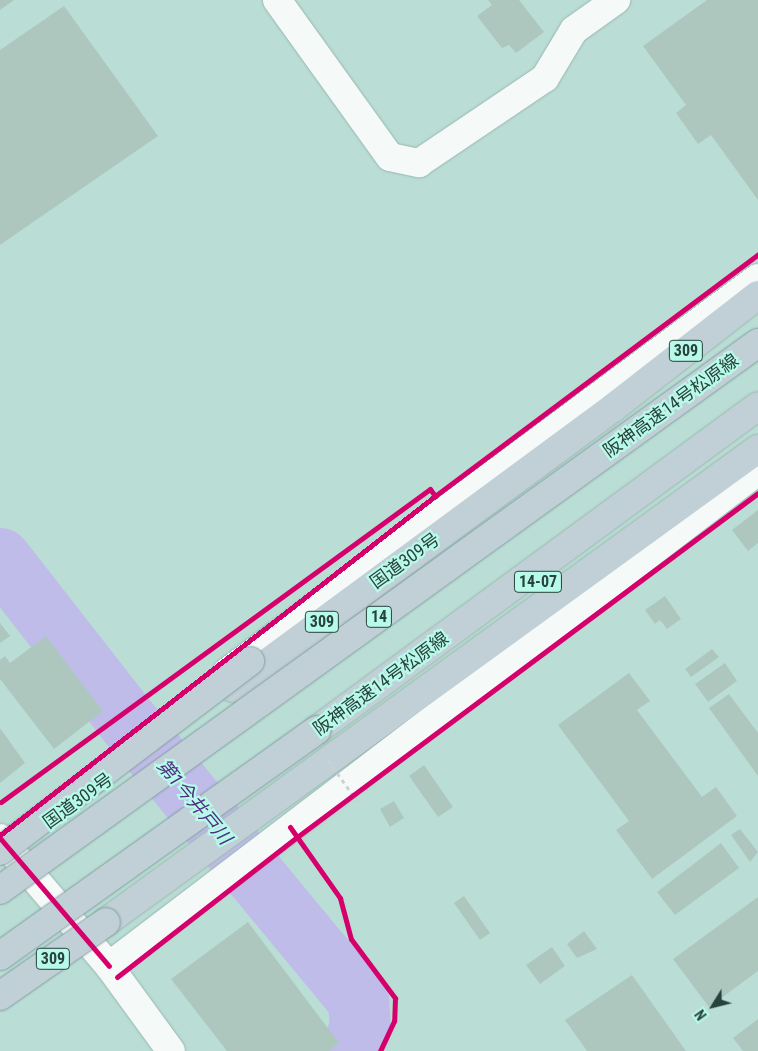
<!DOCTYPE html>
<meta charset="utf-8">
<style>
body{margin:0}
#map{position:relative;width:758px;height:1051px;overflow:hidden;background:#baded5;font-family:"Roboto Condensed","Noto Sans JP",sans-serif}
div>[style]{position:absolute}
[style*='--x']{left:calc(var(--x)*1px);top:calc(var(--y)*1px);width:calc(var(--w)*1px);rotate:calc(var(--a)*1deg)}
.river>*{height:61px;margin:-30.5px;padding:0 30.5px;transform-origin:30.5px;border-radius:30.5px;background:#bfbce9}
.building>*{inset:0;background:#aec7be}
.roads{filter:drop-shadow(0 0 1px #9ab7b0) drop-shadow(0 0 1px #9ab7b0)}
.minor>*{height:28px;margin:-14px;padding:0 14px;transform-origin:14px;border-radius:14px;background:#f5faf9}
.highway>*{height:28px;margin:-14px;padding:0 14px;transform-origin:14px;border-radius:14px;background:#c1d0d6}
.path-bridge>*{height:3px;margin-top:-1.5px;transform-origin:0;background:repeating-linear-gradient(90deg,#c8d3d1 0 4px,transparent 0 8px)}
.bridges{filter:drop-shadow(0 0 1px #819ea1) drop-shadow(0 0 1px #819ea1)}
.highway-bridge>*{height:28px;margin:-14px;padding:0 14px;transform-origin:14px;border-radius:14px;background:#c1d0d6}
.cycleway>*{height:5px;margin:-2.5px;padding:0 2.5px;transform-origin:2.5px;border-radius:2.5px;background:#d6006c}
span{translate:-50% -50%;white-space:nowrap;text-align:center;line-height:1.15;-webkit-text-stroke:4.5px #b8faea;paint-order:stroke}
.shield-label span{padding:1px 4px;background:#b8faea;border:1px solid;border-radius:4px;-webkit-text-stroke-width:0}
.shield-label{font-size:16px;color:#28423c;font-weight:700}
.street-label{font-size:18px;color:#28423c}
.water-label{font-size:19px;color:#4f3180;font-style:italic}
.north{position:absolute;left:688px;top:981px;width:50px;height:50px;-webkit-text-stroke:4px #b8faea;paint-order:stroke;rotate:234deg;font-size:14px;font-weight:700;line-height:20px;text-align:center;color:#28423c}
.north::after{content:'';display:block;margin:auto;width:18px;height:22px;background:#28423c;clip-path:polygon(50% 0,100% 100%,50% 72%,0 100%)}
</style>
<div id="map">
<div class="river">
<div style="--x:0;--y:558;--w:208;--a:52"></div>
<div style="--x:128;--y:722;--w:361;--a:50.4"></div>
<div style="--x:358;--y:1000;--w:29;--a:86"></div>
<div style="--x:360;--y:1029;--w:25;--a:117"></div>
</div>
<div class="building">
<div style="clip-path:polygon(0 0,14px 0,0 10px)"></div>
<div style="clip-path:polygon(488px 0,519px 0,544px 32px,516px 53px,509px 45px,502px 48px,477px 16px,492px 5px)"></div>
<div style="clip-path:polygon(707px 0,758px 0,758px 200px,711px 135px,698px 144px,676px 113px,686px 105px,643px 46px)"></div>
<div style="clip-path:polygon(64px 6px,158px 136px,0 245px,0 50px)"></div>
<div style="clip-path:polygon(758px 510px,758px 543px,748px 551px,732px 530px)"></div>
<div style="clip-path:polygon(665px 596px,681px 619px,667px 629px,660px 620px,655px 624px,645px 610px)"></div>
<div style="clip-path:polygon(0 623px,10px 636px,0 643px)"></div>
<div style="clip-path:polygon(46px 636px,103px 711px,54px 749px,0 679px,0 660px,5px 656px,10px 663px)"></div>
<div style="clip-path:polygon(712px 649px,719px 657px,691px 677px,685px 669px)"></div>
<div style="clip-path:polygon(725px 663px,737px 681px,708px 702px,695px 684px)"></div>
<div style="clip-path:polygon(629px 673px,650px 701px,637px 710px,702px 797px,716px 787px,737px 816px,652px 879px,616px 830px,629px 821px,558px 725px)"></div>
<div style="clip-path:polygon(729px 694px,758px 733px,758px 776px,709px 708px)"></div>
<div style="clip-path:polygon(0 728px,25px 763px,0 783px)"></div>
<div style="clip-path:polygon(424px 765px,453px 807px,438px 817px,409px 776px)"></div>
<div style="clip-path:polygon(394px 801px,404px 818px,390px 827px,380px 809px)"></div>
<div style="clip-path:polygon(740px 829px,758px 852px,750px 862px,731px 835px)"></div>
<div style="clip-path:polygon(721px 843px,739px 868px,675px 915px,657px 892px)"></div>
<div style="clip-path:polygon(464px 896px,490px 933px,480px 940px,454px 903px)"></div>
<div style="clip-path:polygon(758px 897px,758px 971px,709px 1007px,673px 959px)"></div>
<div style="clip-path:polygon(248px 922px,339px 1043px,329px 1051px,227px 1051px,171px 979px)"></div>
<div style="clip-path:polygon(584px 931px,597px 949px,577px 958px,567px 944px)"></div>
<div style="clip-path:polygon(552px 947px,565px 966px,540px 984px,526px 965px)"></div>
<div style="clip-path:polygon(632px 975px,686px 1051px,587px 1051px,565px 1020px)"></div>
<div style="clip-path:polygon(758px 1019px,758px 1051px,743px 1051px,733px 1038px)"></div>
</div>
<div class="roads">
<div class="minor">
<div style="--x:277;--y:0;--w:193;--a:54.3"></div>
<div style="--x:390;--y:157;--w:30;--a:12"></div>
<div style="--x:419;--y:163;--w:152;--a:-34"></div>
<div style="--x:545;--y:78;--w:56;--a:-58.9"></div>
<div style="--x:574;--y:30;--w:52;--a:-35.5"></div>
<div style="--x:227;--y:672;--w:661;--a:-36.58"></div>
<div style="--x:0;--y:838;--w:168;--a:49.6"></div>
<div style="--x:109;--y:966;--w:105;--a:53.9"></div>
<div style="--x:109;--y:966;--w:816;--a:-37.33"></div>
</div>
<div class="highway">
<div style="--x:233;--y:688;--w:473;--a:-36.4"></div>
<div style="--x:614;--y:407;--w:182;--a:-37.9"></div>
<div style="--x:317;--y:730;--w:547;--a:-36.3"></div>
<div style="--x:106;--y:922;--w:806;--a:-35.96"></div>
</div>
</div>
<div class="path-bridge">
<div style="--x:328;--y:760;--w:55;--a:54.6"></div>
</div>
<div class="bridges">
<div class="highway-bridge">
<div style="--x:0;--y:851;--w:314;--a:-37.2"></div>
<div style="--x:0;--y:890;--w:935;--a:-35.82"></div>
<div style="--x:0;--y:956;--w:389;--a:-35.5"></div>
<div style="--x:0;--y:996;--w:129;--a:-34.9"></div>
</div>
</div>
<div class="cycleway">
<div style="--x:1;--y:802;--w:531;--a:-36.11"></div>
<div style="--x:430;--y:489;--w:9;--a:54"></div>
<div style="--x:290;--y:827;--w:87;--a:54.8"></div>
<div style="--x:340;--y:898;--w:42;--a:75"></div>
<div style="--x:351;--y:939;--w:74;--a:53.3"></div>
<div style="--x:395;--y:998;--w:23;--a:92"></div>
<div style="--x:394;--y:1021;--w:33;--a:115"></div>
<div style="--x:0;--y:835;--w:551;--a:-37.93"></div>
<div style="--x:435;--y:496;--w:404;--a:-36.8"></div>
<div style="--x:0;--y:838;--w:168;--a:49.6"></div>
<div style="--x:117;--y:977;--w:228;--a:-37.9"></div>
<div style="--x:297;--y:837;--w:575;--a:-36.73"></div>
</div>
<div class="shield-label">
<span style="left:686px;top:351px">309</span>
<span style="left:538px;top:582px">14-07</span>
<span style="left:379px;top:617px">14</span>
<span style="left:322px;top:622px">309</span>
<span style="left:53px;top:959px">309</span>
</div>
<div class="street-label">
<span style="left:671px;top:406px;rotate:-36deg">阪神高速14号松原線</span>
<span style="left:405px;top:561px;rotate:-36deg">国道309号</span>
<span style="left:381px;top:684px;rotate:-36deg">阪神高速14号松原線</span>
<span style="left:78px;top:801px;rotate:-36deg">国道309号</span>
</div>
<div class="water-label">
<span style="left:194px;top:802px;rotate:50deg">第1今井戸川</span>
</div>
<div class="north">N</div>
</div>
